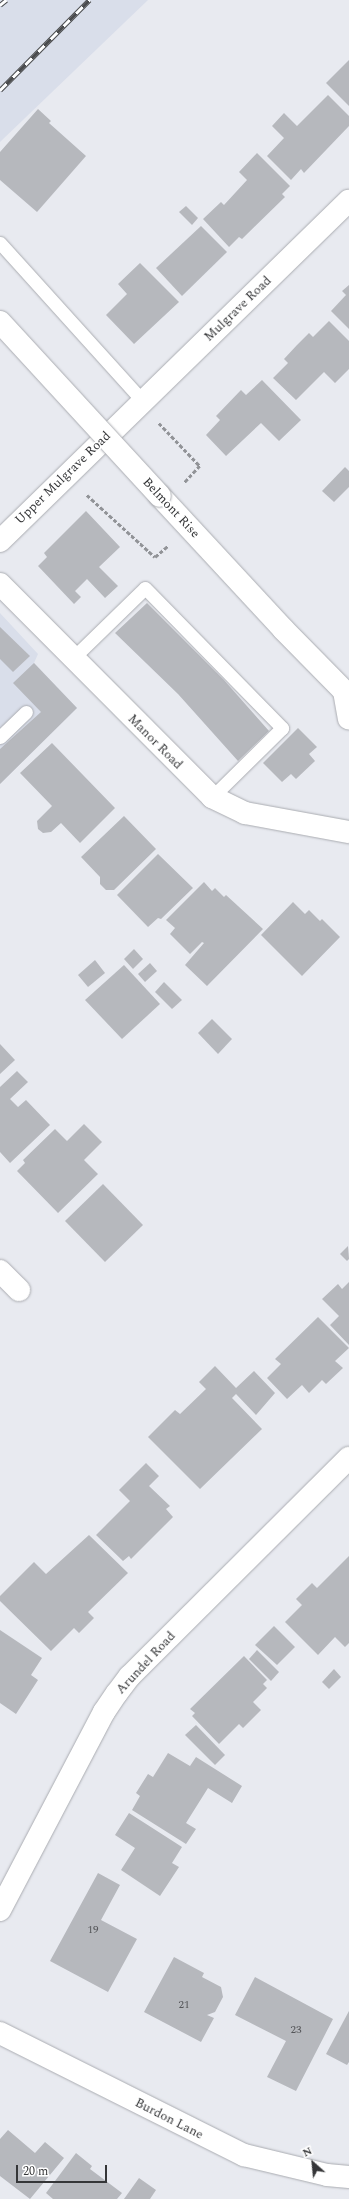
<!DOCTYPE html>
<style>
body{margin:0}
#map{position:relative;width:349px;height:2199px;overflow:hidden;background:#e8eaf0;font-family:Spectral,serif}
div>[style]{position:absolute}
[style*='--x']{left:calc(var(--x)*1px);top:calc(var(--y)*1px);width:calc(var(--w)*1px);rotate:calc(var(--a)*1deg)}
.built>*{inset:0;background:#d9deea}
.building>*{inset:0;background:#b6b8bd}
.path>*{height:2.5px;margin-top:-1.25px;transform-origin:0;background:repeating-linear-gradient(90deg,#919397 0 4px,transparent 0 6px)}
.roads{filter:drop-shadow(0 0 1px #aaacb1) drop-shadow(0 0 1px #aaacb1)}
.service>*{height:13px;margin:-6.5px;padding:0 6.5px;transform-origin:6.5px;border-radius:6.5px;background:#fff}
.minor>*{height:22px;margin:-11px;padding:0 11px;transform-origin:11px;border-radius:11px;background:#fff}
.tertiary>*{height:22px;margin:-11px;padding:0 11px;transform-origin:11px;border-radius:11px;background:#fff}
.trunk>*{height:22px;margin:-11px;padding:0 11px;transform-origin:11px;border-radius:11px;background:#fff}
.rail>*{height:4.5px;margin-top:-2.25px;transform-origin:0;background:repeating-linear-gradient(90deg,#fff 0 9px,#4a4b4d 0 18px);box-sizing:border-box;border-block:1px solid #4a4b4d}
.bridges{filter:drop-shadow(0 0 1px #aaacb1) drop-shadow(0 0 1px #aaacb1)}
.trunk-bridge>*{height:22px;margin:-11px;padding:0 11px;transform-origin:11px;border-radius:11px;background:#fff}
span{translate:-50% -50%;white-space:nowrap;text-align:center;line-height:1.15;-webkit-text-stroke:3.5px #fff;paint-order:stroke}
.number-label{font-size:11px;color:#555659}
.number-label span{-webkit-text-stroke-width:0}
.street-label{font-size:13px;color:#353638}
.north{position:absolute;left:293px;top:2143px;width:40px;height:40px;-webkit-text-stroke:3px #fff;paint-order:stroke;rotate:333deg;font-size:11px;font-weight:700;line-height:16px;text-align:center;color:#353638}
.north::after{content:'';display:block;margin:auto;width:14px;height:18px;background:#353638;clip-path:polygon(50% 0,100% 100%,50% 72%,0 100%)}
.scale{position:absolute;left:16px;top:2165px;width:91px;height:18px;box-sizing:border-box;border:2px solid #353638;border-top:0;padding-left:5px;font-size:12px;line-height:14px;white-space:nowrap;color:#353638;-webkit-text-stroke:3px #fff;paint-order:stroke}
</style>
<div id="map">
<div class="built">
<div style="clip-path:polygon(0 0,148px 0,0 142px)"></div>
<div style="clip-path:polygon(0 613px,38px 654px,34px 663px,77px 708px,0 784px)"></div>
</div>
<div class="building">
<div style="clip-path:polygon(349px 60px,349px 106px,326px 83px)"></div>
<div style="clip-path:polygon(328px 95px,349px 116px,349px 126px,304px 173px,301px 169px,291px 180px,267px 156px,284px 138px,272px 126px,284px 113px,297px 126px)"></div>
<div style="clip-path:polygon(38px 109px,51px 121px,49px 123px,86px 156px,37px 212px,0 180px,0 152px)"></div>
<div style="clip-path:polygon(257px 153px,290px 186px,282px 194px,285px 197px,242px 239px,239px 237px,229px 247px,203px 219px,221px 202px,224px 205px,247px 180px,239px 172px)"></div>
<div style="clip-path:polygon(186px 206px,198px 218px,192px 225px,179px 212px)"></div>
<div style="clip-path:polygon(201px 226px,227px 252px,182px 296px,156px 268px)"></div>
<div style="clip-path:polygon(140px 263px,179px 302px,134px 344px,106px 315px,127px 294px,118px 284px)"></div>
<div style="clip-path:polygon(349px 285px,349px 329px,331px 311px,346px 295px,342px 291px)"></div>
<div style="clip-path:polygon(329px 321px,349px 341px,349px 369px,335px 383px,324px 372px,296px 400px,273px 378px,288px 363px,284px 359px,297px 345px,309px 333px,313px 337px)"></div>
<div style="clip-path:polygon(262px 380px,301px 420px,279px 441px,261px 423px,226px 456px,206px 435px,220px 420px,216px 416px,241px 390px,246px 395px)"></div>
<div style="clip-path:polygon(345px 467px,349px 471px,349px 487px,334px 502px,322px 491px)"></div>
<div style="clip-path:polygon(86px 511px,120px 547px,99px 567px,118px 586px,105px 598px,87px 579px,75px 591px,81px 597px,74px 604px,38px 566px,47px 557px,44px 553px)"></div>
<div style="clip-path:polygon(147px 603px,224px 680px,269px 731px,238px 761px,178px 694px,115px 633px)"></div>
<div style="clip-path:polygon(0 627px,30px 656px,13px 672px,0 659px)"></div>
<div style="clip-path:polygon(34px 663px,77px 708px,0 784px,0 749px,41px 712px,13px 683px)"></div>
<div style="clip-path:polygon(298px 728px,317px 747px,309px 754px,315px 761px,296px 779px,291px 774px,282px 782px,263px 763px)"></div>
<div style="clip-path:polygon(52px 743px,115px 808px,80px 843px,61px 823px,51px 832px,43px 833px,38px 829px,37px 821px,52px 806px,20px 773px)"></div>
<div style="clip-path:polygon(124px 816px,156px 849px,114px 890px,106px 890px,100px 884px,100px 877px,81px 857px)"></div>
<div style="clip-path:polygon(158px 854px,193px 888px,161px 919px,158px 918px,148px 927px,117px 895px)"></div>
<div style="clip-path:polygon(204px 882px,212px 891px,215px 888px,224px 897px,226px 895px,263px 929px,207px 986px,185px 965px,204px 943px,202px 942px,190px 954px,170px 934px,175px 928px,166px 920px)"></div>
<div style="clip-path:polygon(293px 902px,305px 914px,309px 910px,320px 921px,322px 919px,340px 937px,302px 976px,261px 935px)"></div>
<div style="clip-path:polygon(134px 949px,143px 959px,133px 969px,124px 959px)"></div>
<div style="clip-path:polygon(95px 960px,105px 973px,88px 987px,78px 975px)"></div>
<div style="clip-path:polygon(150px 963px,157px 971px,145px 982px,138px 974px)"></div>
<div style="clip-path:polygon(124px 965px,160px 1004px,122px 1039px,85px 1000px)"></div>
<div style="clip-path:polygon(164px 982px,182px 1000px,172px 1009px,155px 992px)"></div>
<div style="clip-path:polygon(212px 1019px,232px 1039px,218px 1054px,198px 1033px)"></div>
<div style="clip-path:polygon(0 1044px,15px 1060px,0 1074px)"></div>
<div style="clip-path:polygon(17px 1071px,28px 1082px,10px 1099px,18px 1107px,26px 1100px,50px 1125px,10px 1163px,0 1152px,0 1087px)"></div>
<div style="clip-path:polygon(84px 1124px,102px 1142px,84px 1160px,98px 1174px,58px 1213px,17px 1171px,25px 1163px,23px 1160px,55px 1129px,67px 1141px)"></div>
<div style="clip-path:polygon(103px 1184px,143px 1225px,105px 1262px,65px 1221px)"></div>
<div style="clip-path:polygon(348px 1246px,349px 1259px,347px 1261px,340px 1254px)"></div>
<div style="clip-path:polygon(349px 1282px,349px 1345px,330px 1325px,339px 1316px,322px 1299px,338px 1284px,342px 1289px)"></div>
<div style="clip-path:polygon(318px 1317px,349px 1348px,335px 1361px,343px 1368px,326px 1384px,322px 1380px,309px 1393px,302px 1385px,287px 1399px,267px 1378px,281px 1364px,275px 1359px)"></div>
<div style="clip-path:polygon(215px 1366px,236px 1388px,254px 1371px,275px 1393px,256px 1415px,236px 1394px,232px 1398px,262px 1429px,200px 1489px,148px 1437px,175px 1410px,180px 1414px,206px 1389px,199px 1382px)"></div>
<div style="clip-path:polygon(146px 1463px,159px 1476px,149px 1486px,170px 1506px,166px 1509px,173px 1517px,131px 1559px,129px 1556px,123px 1561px,96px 1535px,130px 1501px,119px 1490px)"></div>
<div style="clip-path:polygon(89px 1535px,128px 1573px,88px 1612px,94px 1618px,79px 1633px,74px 1628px,51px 1651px,0 1601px,0 1596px,34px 1562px,46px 1574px)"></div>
<div style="clip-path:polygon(349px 1556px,349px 1643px,345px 1647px,335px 1637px,318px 1655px,285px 1622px,302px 1605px,296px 1599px,312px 1583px,317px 1588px)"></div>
<div style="clip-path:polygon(274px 1626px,295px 1647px,277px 1665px,255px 1645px)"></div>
<div style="clip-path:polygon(0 1630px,42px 1658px,31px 1675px,38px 1680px,16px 1714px,0 1703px)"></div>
<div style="clip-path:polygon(257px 1650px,279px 1672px,271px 1681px,249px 1659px)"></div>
<div style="clip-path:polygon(244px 1656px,267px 1680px,263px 1684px,267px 1688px,253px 1702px,261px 1710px,243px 1728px,239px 1724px,219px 1744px,192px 1716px,195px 1713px,190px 1709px)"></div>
<div style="clip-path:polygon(334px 1669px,341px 1677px,329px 1689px,322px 1682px)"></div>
<div style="clip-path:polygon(196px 1725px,225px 1755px,215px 1765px,185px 1735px)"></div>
<div style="clip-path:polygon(168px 1753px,190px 1766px,196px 1757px,242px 1786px,232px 1803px,208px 1788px,186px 1823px,196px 1829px,186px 1844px,132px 1810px,140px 1796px,136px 1793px,148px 1774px,153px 1777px)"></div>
<div style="clip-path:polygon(129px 1813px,182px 1847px,172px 1863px,179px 1867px,160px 1896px,121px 1870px,135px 1848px,115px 1835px)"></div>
<div style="clip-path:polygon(98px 1873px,120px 1885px,101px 1920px,137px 1939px,108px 1992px,50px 1961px)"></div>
<div style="clip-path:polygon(174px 1957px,204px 1973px,202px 1977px,221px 1987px,223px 1997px,215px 2012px,207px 2015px,214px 2018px,201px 2042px,144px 2012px)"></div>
<div style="clip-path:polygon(255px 1977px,333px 2019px,296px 2091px,267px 2077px,286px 2041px,235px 2015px)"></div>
<div style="clip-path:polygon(349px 2011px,349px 2062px,347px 2065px,326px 2054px)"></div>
<div style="clip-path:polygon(8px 2130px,35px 2153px,45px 2142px,64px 2158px,30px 2199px,0 2176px,0 2139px)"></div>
<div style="clip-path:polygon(76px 2153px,92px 2166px,90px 2169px,122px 2193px,117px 2199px,53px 2199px,46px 2193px)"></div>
<div style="clip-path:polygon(139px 2178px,156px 2190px,150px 2199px,124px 2199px)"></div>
</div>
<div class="path">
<div style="--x:159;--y:423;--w:59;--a:46.4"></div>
<div style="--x:200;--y:466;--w:23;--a:133"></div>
<div style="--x:87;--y:495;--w:92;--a:42.4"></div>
<div style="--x:155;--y:557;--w:18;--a:-41"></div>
</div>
<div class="roads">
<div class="service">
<div style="--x:0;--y:243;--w:213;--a:47.9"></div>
<div style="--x:73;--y:658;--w:100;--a:-44.2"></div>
<div style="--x:145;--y:588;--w:196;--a:45.6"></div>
<div style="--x:282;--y:728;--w:98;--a:135.4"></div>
<div style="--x:0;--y:737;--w:36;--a:-44"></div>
</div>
<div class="minor">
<div style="--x:0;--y:584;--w:301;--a:45.1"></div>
<div style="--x:212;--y:797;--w:37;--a:26"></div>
<div style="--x:245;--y:813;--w:106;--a:10.4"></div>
<div style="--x:0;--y:1271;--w:27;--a:45"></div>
<div style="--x:0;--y:1910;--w:224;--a:-62.3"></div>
<div style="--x:104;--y:1712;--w:23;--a:-56"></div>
<div style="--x:117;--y:1693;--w:21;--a:-53"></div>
<div style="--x:130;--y:1676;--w:309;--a:-44.9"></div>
</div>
<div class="tertiary">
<div style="--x:0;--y:541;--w:487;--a:-44.3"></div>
<div style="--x:0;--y:2033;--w:273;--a:26.6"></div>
<div style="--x:244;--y:2155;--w:85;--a:13.5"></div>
<div style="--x:327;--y:2175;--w:22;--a:5"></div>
</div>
<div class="trunk">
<div style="--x:160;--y:496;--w:181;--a:47.2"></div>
<div style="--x:283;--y:629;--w:87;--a:45.5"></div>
<div style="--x:344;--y:691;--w:5;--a:11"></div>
<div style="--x:344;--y:691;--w:28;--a:80"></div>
</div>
</div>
<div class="rail">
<div style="--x:0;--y:5;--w:8;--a:-40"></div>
<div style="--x:0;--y:90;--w:127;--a:-45.3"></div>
</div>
<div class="bridges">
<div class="trunk-bridge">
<div style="--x:0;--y:322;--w:236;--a:47.4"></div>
</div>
</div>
<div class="number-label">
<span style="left:93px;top:1930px">19</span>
<span style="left:184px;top:2005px">21</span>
<span style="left:296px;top:2030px">23</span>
</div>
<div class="street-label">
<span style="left:238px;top:309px;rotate:-44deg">Mulgrave Road</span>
<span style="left:63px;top:478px;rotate:-44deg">Upper Mulgrave Road</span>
<span style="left:171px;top:508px;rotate:47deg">Belmont Rise</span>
<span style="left:155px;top:742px;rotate:45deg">Manor Road</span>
<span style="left:146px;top:1663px;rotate:-47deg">Arundel Road</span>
<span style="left:169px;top:2119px;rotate:27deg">Burdon Lane</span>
</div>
<div class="north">N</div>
<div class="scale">20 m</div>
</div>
